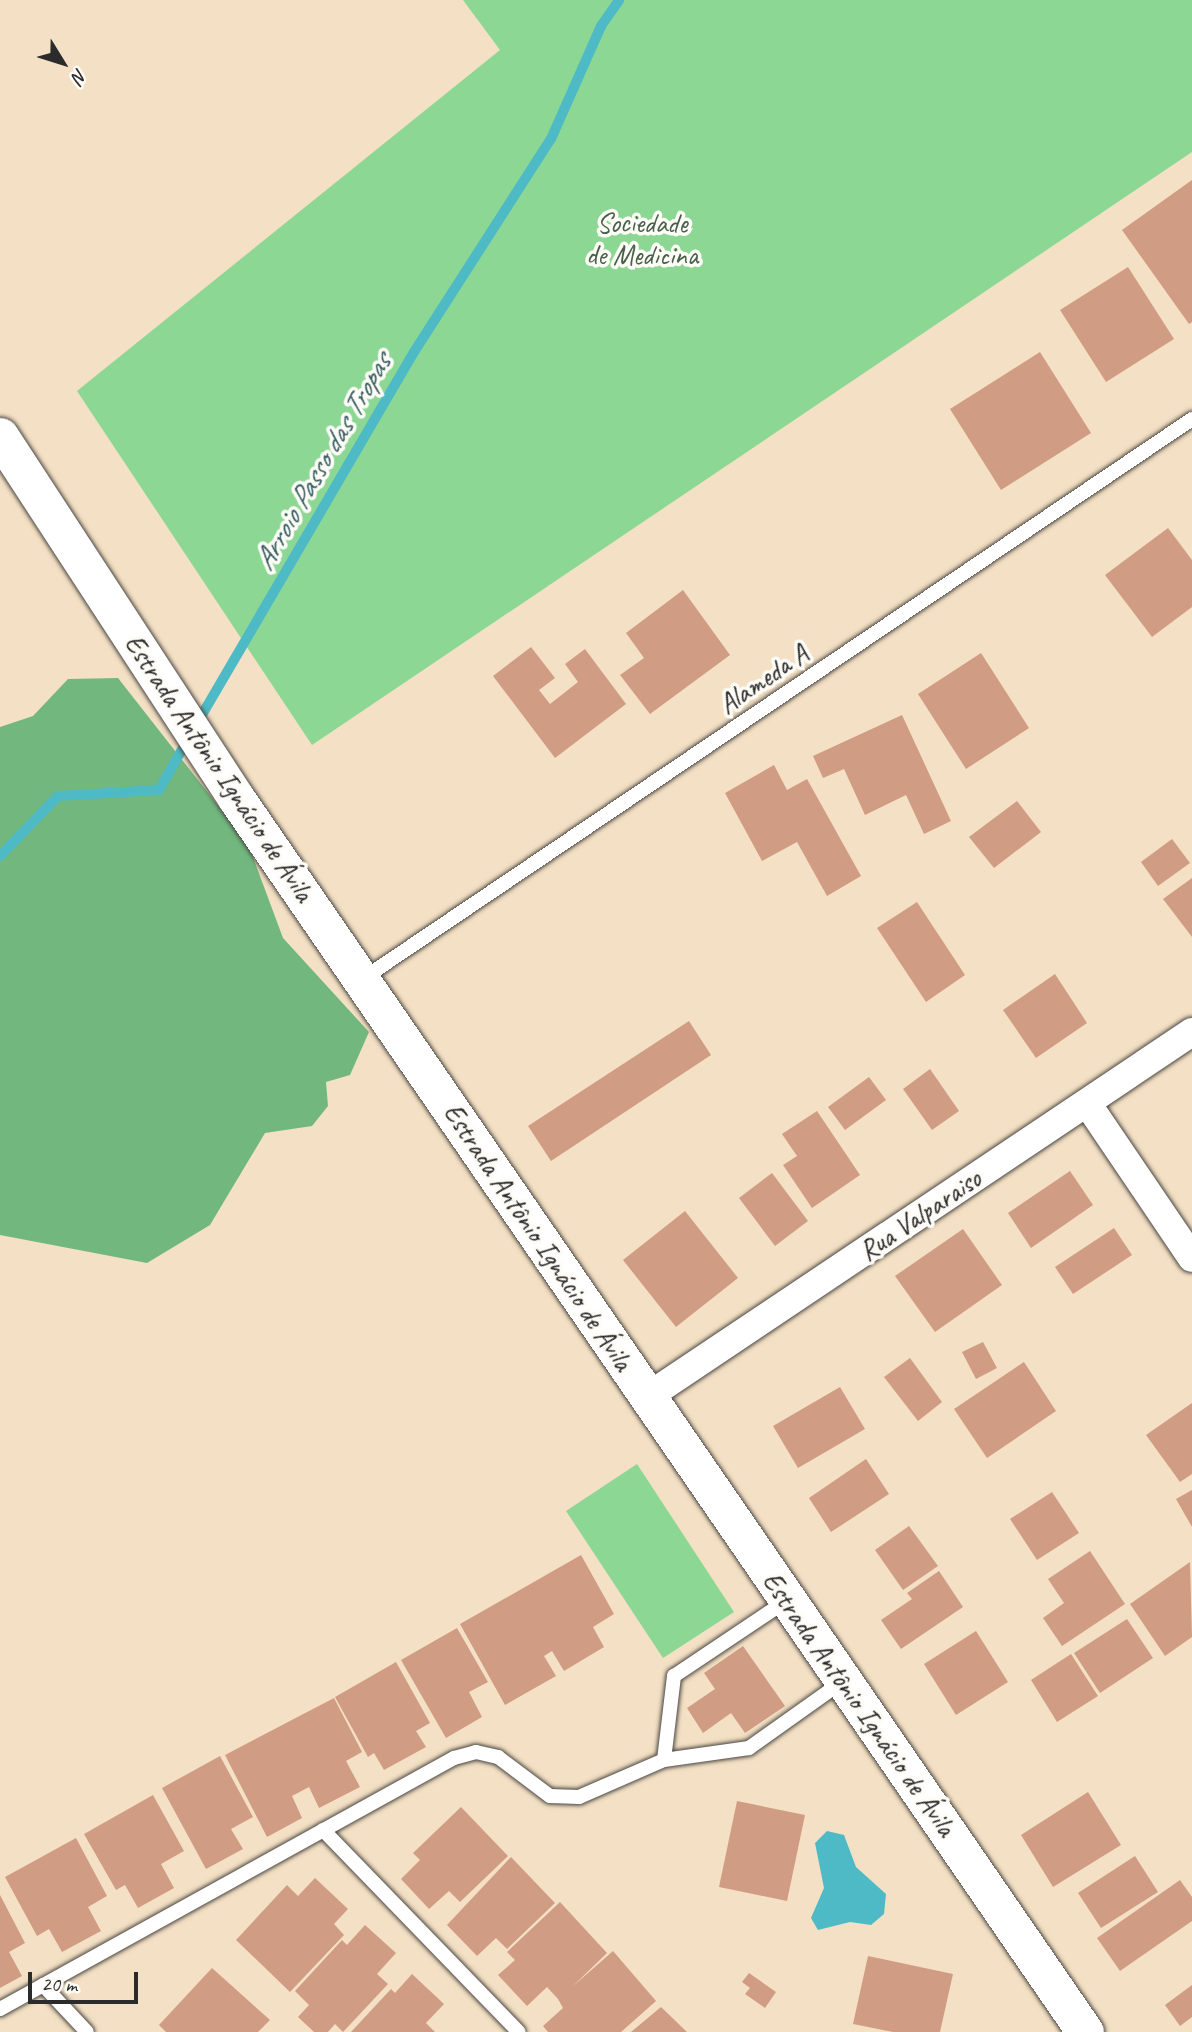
<!DOCTYPE html>
<meta charset="utf-8">
<style>
body{margin:0}
#map{position:relative;width:1192px;height:2032px;overflow:hidden;background:#f4e0c4;font-family:Caveat,sans-serif}
div>[style]{position:absolute}
[style*='--x']{left:calc(var(--x)*1px);top:calc(var(--y)*1px);width:calc(var(--w)*1px);rotate:calc(var(--a)*1deg)}
.green>*{inset:0;background:#8dd794}
.forest>*{inset:0;background:#72b87e}
.water>*{inset:0;background:#4dbac6}
.stream>*{height:10px;margin:-5px;padding:0 5px;transform-origin:5px;border-radius:5px;background:#4dbac6}
.building>*{inset:0;background:#d19c84}
.roads{filter:drop-shadow(0 0 2px #494642) drop-shadow(0 0 2px #494642)}
.service>*{height:14px;margin:-7px;padding:0 7px;transform-origin:7px;border-radius:7px;background:#fff}
.minor>*{height:28px;margin:-14px;padding:0 14px;transform-origin:14px;border-radius:14px;background:#fff}
.tertiary>*{height:37px;margin:-18.5px;padding:0 18.5px;transform-origin:18.5px;border-radius:18.5px;background:#fff}
span{translate:-50% -50%;white-space:nowrap;text-align:center;line-height:1.15;-webkit-text-stroke:7px #fdfcf7;paint-order:stroke}
.park-label{font-size:28px;color:#485f4a}
.street-label{font-size:28px;color:#2b2b2b}
.water-label{font-size:30px;color:#375d61;font-style:italic}
.north{position:absolute;left:28px;top:28px;width:70px;height:70px;-webkit-text-stroke:5px #fdfcf7;paint-order:stroke;rotate:128deg;font-size:19px;font-weight:700;line-height:28px;text-align:center;color:#2b2b2b}
.north::after{content:'';display:block;margin:auto;width:24px;height:32px;background:#2b2b2b;clip-path:polygon(50% 0,100% 100%,50% 72%,0 100%)}
.scale{position:absolute;left:28px;top:1972px;width:110px;height:32px;box-sizing:border-box;border:4px solid #2b2b2b;border-top:0;padding-left:9px;font-size:21px;line-height:24px;white-space:nowrap;color:#2b2b2b;-webkit-text-stroke:5px #fdfcf7;paint-order:stroke}
</style>
<div id="map">
<div class="green">
<div style="clip-path:polygon(463px 0,1192px 0,1192px 152px,312px 745px,77px 391px,500px 50px)"></div>
<div style="clip-path:polygon(637px 1464px,734px 1612px,663px 1658px,566px 1511px)"></div>
</div>
<div class="forest">
<div style="clip-path:polygon(118px 678px,248px 844px,283px 938px,369px 1032px,350px 1075px,326px 1082px,328px 1106px,312px 1126px,265px 1133px,210px 1225px,147px 1263px,0 1235px,0 727px,33px 716px,68px 679px)"></div>
</div>
<div class="water">
<div style="clip-path:polygon(827px 1831px,844px 1835px,856px 1867px,886px 1894px,884px 1914px,871px 1925px,850px 1922px,818px 1930px,811px 1918px,824px 1888px,815px 1843px)"></div>
</div>
<div class="stream">
<div style="--x:196;--y:725;--w:432;--a:-59.7"></div>
<div style="--x:414;--y:352;--w:253;--a:-57.3"></div>
<div style="--x:551;--y:139;--w:124;--a:-66.1"></div>
<div style="--x:601;--y:26;--w:32;--a:-55"></div>
<div style="--x:0;--y:856;--w:83;--a:-46"></div>
<div style="--x:58;--y:796;--w:101;--a:-3.4"></div>
<div style="--x:159;--y:790;--w:59;--a:-60.4"></div>
</div>
<div class="building">
<div style="clip-path:polygon(1192px 180px,1192px 322px,1189px 324px,1122px 230px)"></div>
<div style="clip-path:polygon(1128px 267px,1174px 339px,1106px 382px,1060px 310px)"></div>
<div style="clip-path:polygon(1040px 352px,1091px 433px,1001px 490px,950px 409px)"></div>
<div style="clip-path:polygon(1168px 528px,1192px 560px,1192px 607px,1152px 637px,1105px 575px)"></div>
<div style="clip-path:polygon(683px 590px,730px 655px,650px 714px,620px 675px,644px 658px,626px 633px)"></div>
<div style="clip-path:polygon(531px 647px,555px 678px,539px 690px,550px 704px,578px 682px,565px 664px,585px 649px,626px 704px,555px 758px,493px 676px)"></div>
<div style="clip-path:polygon(981px 653px,1029px 728px,966px 769px,918px 694px)"></div>
<div style="clip-path:polygon(902px 715px,951px 821px,924px 834px,906px 795px,865px 815px,844px 769px,823px 778px,813px 756px)"></div>
<div style="clip-path:polygon(774px 765px,787px 790px,807px 779px,861px 876px,827px 896px,797px 842px,762px 861px,725px 793px)"></div>
<div style="clip-path:polygon(1017px 801px,1041px 832px,994px 868px,969px 837px)"></div>
<div style="clip-path:polygon(1172px 839px,1190px 863px,1158px 886px,1141px 862px)"></div>
<div style="clip-path:polygon(1192px 878px,1192px 937px,1163px 899px)"></div>
<div style="clip-path:polygon(917px 902px,965px 975px,926px 1002px,877px 928px)"></div>
<div style="clip-path:polygon(1055px 974px,1087px 1023px,1036px 1058px,1003px 1010px)"></div>
<div style="clip-path:polygon(689px 1021px,711px 1055px,551px 1161px,528px 1126px)"></div>
<div style="clip-path:polygon(930px 1069px,959px 1111px,932px 1130px,903px 1089px)"></div>
<div style="clip-path:polygon(869px 1077px,886px 1100px,845px 1130px,828px 1107px)"></div>
<div style="clip-path:polygon(817px 1111px,860px 1175px,812px 1208px,783px 1165px,797px 1156px,782px 1134px)"></div>
<div style="clip-path:polygon(1070px 1171px,1093px 1205px,1031px 1248px,1008px 1213px)"></div>
<div style="clip-path:polygon(772px 1173px,808px 1221px,775px 1246px,739px 1198px)"></div>
<div style="clip-path:polygon(685px 1211px,738px 1278px,676px 1327px,623px 1260px)"></div>
<div style="clip-path:polygon(1114px 1228px,1132px 1255px,1073px 1294px,1055px 1267px)"></div>
<div style="clip-path:polygon(963px 1229px,1002px 1285px,935px 1332px,895px 1276px)"></div>
<div style="clip-path:polygon(983px 1342px,997px 1368px,976px 1379px,962px 1352px)"></div>
<div style="clip-path:polygon(910px 1358px,942px 1402px,918px 1421px,884px 1377px)"></div>
<div style="clip-path:polygon(1024px 1362px,1056px 1411px,987px 1458px,954px 1409px)"></div>
<div style="clip-path:polygon(840px 1387px,865px 1429px,798px 1468px,773px 1426px)"></div>
<div style="clip-path:polygon(1192px 1403px,1192px 1474px,1180px 1482px,1146px 1435px)"></div>
<div style="clip-path:polygon(866px 1459px,889px 1494px,831px 1532px,809px 1498px)"></div>
<div style="clip-path:polygon(1192px 1490px,1192px 1527px,1176px 1499px)"></div>
<div style="clip-path:polygon(1052px 1492px,1079px 1533px,1037px 1560px,1010px 1519px)"></div>
<div style="clip-path:polygon(909px 1526px,938px 1566px,903px 1590px,875px 1550px)"></div>
<div style="clip-path:polygon(1090px 1551px,1125px 1604px,1062px 1646px,1043px 1618px,1064px 1603px,1048px 1579px)"></div>
<div style="clip-path:polygon(581px 1555px,614px 1614px,593px 1627px,604px 1647px,564px 1671px,552px 1651px,544px 1656px,556px 1676px,505px 1705px,460px 1624px)"></div>
<div style="clip-path:polygon(1190px 1562px,1192px 1637px,1165px 1656px,1130px 1604px)"></div>
<div style="clip-path:polygon(939px 1571px,963px 1607px,901px 1649px,881px 1620px,912px 1599px,907px 1593px)"></div>
<div style="clip-path:polygon(1127px 1619px,1153px 1658px,1100px 1693px,1074px 1653px)"></div>
<div style="clip-path:polygon(457px 1628px,488px 1682px,469px 1692px,482px 1717px,446px 1738px,401px 1660px)"></div>
<div style="clip-path:polygon(976px 1631px,1008px 1682px,956px 1715px,924px 1664px)"></div>
<div style="clip-path:polygon(743px 1646px,785px 1706px,745px 1733px,731px 1713px,703px 1733px,687px 1708px,715px 1689px,704px 1673px)"></div>
<div style="clip-path:polygon(1071px 1654px,1098px 1696px,1057px 1722px,1031px 1680px)"></div>
<div style="clip-path:polygon(396px 1662px,430px 1723px,416px 1731px,426px 1747px,384px 1770px,374px 1753px,368px 1757px,335px 1697px)"></div>
<div style="clip-path:polygon(334px 1698px,362px 1752px,346px 1761px,360px 1787px,319px 1808px,309px 1787px,292px 1796px,302px 1818px,267px 1837px,225px 1755px)"></div>
<div style="clip-path:polygon(220px 1756px,253px 1817px,231px 1829px,243px 1849px,206px 1869px,162px 1788px)"></div>
<div style="clip-path:polygon(1088px 1792px,1121px 1845px,1053px 1887px,1021px 1835px)"></div>
<div style="clip-path:polygon(153px 1795px,184px 1851px,161px 1864px,174px 1888px,138px 1908px,125px 1885px,116px 1890px,84px 1834px)"></div>
<div style="clip-path:polygon(737px 1801px,805px 1815px,787px 1901px,719px 1887px)"></div>
<div style="clip-path:polygon(461px 1807px,508px 1856px,460px 1902px,449px 1891px,429px 1909px,401px 1879px,420px 1860px,413px 1853px)"></div>
<div style="clip-path:polygon(76px 1838px,107px 1896px,88px 1907px,101px 1931px,62px 1952px,49px 1929px,37px 1936px,5px 1877px)"></div>
<div style="clip-path:polygon(1135px 1856px,1158px 1892px,1101px 1928px,1078px 1893px)"></div>
<div style="clip-path:polygon(511px 1857px,555px 1903px,507px 1949px,496px 1938px,477px 1956px,447px 1925px)"></div>
<div style="clip-path:polygon(315px 1878px,348px 1909px,334px 1924px,344px 1935px,290px 1992px,236px 1940px,287px 1885px,298px 1896px)"></div>
<div style="clip-path:polygon(1180px 1880px,1192px 1897px,1192px 1921px,1120px 1971px,1097px 1938px)"></div>
<div style="clip-path:polygon(0 1895px,25px 1943px,9px 1952px,22px 1976px,0 1988px)"></div>
<div style="clip-path:polygon(560px 1902px,607px 1953px,572px 1987px,613px 1951px,656px 2001px,621px 2032px,548px 2032px,543px 2026px,563px 2008px,558px 1999px,547px 1987px,527px 2006px,498px 1975px,515px 1960px,507px 1952px)"></div>
<div style="clip-path:polygon(365px 1925px,396px 1953px,377px 1974px,388px 1984px,343px 2032px,335px 2024px,328px 2032px,314px 2032px,298px 2017px,309px 2005px,295px 1991px,342px 1940px,347px 1945px)"></div>
<div style="clip-path:polygon(868px 1956px,953px 1974px,940px 2032px,893px 2032px,853px 2024px)"></div>
<div style="clip-path:polygon(212px 1968px,270px 2020px,258px 2032px,166px 2032px,159px 2025px)"></div>
<div style="clip-path:polygon(749px 1973px,776px 1992px,765px 2008px,745px 1994px,750px 1988px,742px 1982px)"></div>
<div style="clip-path:polygon(412px 1974px,444px 2004px,426px 2023px,435px 2032px,351px 2032px,391px 1989px,395px 1993px)"></div>
<div style="clip-path:polygon(1192px 1985px,1192px 2017px,1180px 2026px,1165px 2005px)"></div>
<div style="clip-path:polygon(661px 2007px,687px 2032px,631px 2032px)"></div>
</div>
<div class="roads">
<div class="service">
<div style="--x:361;--y:980;--w:1003;--a:-34.02"></div>
<div style="--x:664;--y:1760;--w:85;--a:-83.2"></div>
<div style="--x:674;--y:1676;--w:135;--a:-33.8"></div>
<div style="--x:323;--y:1830;--w:281;--a:45.9"></div>
<div style="--x:43;--y:1985;--w:64;--a:46.9"></div>
<div style="--x:0;--y:2009;--w:519;--a:-28.94"></div>
<div style="--x:454;--y:1758;--w:23;--a:-15"></div>
<div style="--x:476;--y:1752;--w:23;--a:13"></div>
<div style="--x:498;--y:1757;--w:65;--a:36.9"></div>
<div style="--x:550;--y:1796;--w:29;--a:2"></div>
<div style="--x:579;--y:1797;--w:93;--a:-23.5"></div>
<div style="--x:664;--y:1760;--w:86;--a:-8"></div>
<div style="--x:749;--y:1748;--w:114;--a:-35.4"></div>
</div>
<div class="minor">
<div style="--x:1087;--y:1103;--w:187;--a:55.9"></div>
<div style="--x:647;--y:1397;--w:656;--a:-33.81"></div>
</div>
<div class="tertiary">
<div style="--x:0;--y:436;--w:432;--a:56.9"></div>
<div style="--x:236;--y:798;--w:1498;--a:55.47"></div>
</div>
</div>
<div class="park-label">
<span style="left:642px;top:239px">Sociedade<br>de Medicina</span>
</div>
<div class="street-label">
<span style="left:763px;top:679px;rotate:-34deg">Alameda A</span>
<span style="left:219px;top:768px;rotate:56deg">Estrada Antônio Ignácio de Ávila</span>
<span style="left:920px;top:1215px;rotate:-34deg">Rua Valparaiso</span>
<span style="left:538px;top:1237px;rotate:56deg">Estrada Antônio Ignácio de Ávila</span>
<span style="left:859px;top:1704px;rotate:55deg">Estrada Antônio Ignácio de Ávila</span>
</div>
<div class="water-label">
<span style="left:322px;top:462px;rotate:-60deg">Arroio Passo das Tropas</span>
</div>
<div class="north">N</div>
<div class="scale">20 m</div>
</div>
